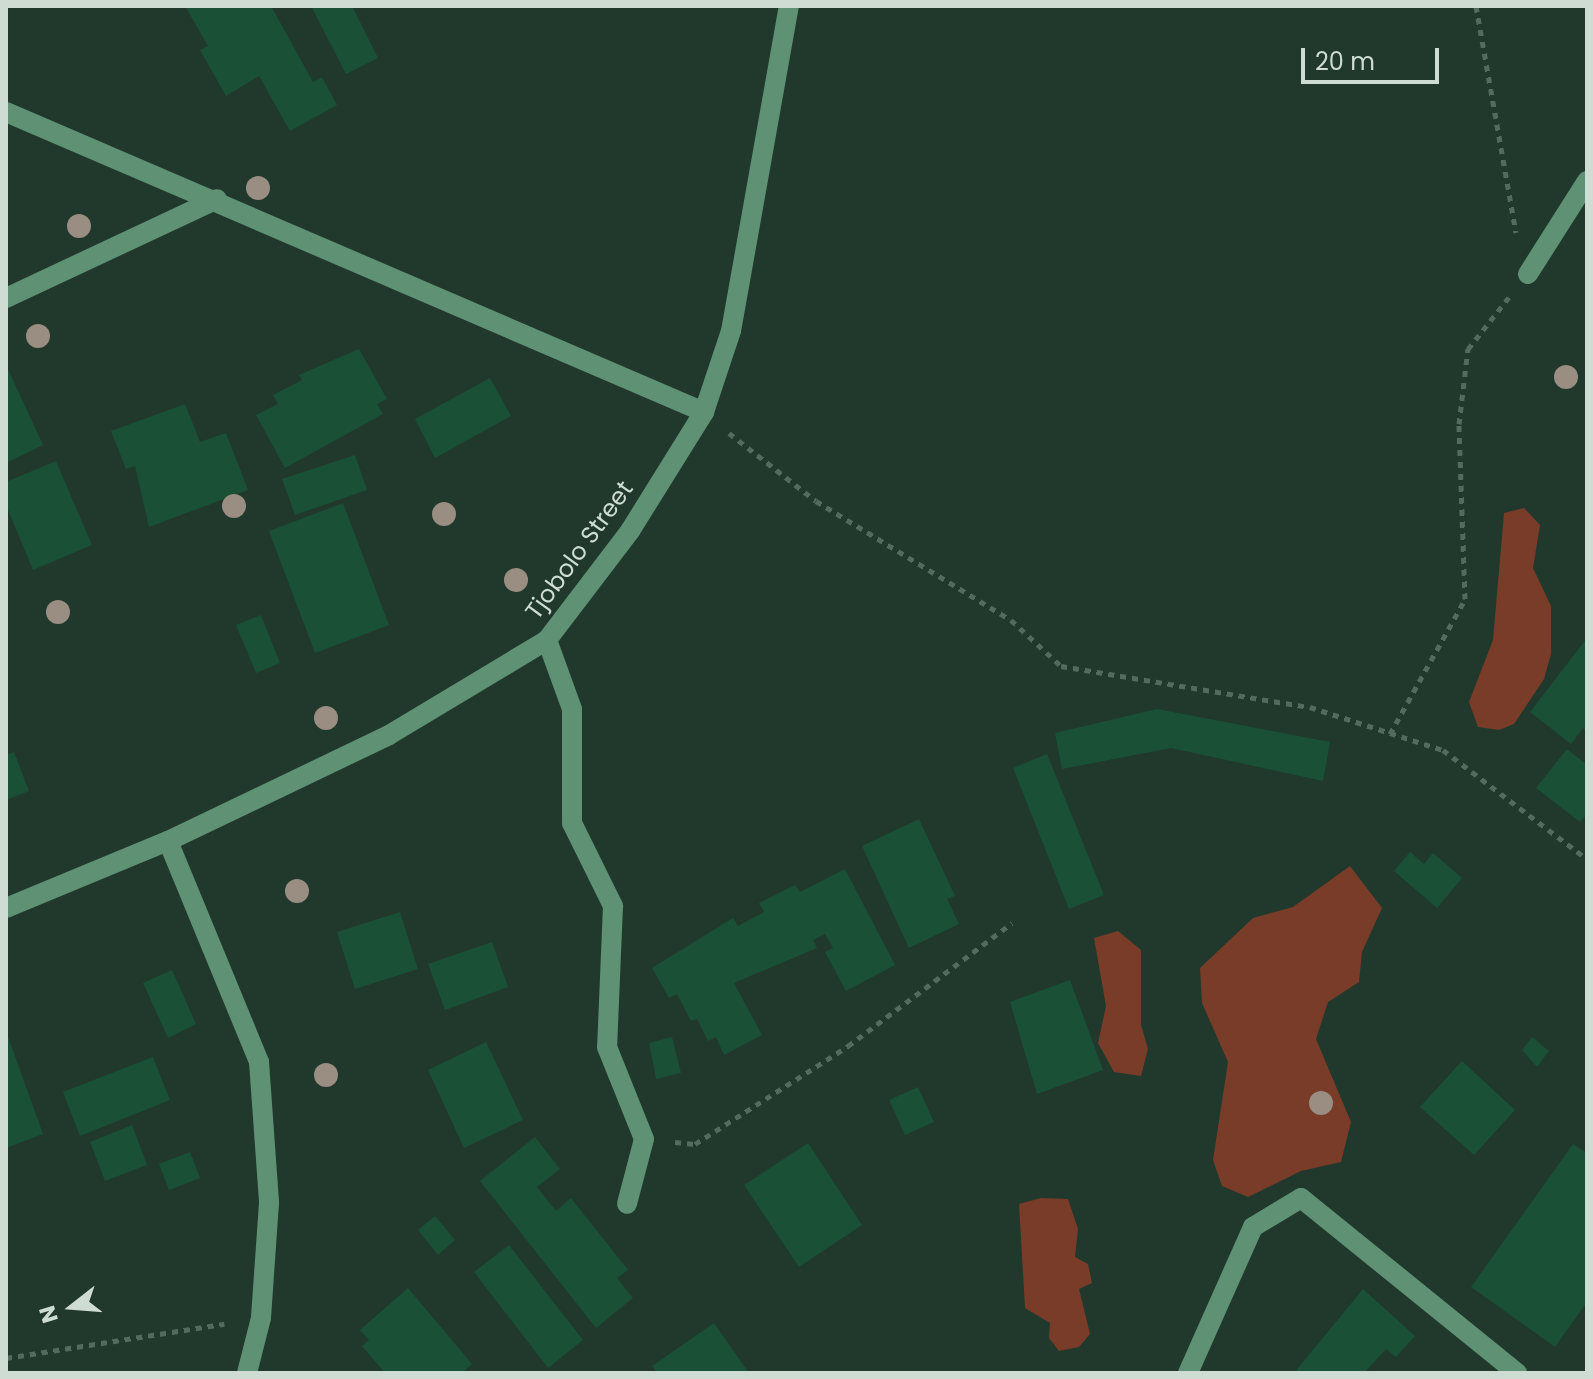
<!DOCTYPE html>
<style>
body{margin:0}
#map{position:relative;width:1593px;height:1379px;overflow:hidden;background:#21392c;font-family:Poppins,sans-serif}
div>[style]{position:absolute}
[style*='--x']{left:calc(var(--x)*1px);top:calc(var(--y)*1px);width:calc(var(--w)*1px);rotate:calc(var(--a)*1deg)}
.green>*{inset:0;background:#783c29}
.building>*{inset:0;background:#195036}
.path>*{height:5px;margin-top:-2.5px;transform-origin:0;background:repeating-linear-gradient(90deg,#556a5e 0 6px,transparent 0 12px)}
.minor>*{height:20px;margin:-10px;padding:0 10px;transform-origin:10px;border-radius:10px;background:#5f9175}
.trees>*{width:24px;height:24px;margin:-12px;border-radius:50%;background:#998e81}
span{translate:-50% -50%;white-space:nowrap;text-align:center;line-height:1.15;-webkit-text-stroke:6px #21392c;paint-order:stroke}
.street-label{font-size:24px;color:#cedcd3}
.frame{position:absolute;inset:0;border:8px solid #cedcd3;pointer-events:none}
.north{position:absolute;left:32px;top:1267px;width:80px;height:80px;-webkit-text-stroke:6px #21392c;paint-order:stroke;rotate:253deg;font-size:22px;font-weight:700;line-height:32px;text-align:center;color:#cedcd3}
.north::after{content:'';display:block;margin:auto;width:28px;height:36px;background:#cedcd3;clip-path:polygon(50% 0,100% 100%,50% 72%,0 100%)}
.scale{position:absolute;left:1301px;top:48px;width:138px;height:36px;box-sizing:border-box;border:4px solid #cedcd3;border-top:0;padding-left:10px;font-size:24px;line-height:28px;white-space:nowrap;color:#cedcd3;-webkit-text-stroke:6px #21392c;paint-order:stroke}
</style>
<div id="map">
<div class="green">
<div style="clip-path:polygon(1524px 508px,1540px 525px,1533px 568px,1551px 606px,1551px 654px,1544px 679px,1514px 724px,1499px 730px,1478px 727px,1469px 702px,1493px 640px,1504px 513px)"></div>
<div style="clip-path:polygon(1350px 866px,1382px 908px,1362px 952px,1359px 982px,1328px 1002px,1316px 1039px,1351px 1122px,1341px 1162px,1301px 1171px,1248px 1197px,1222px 1186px,1213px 1160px,1228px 1062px,1202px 1003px,1200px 968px,1253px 918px,1293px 907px)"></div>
<div style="clip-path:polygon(1118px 931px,1141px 950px,1141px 1025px,1148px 1049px,1141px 1076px,1114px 1072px,1098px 1043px,1106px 1006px,1094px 938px)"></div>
<div style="clip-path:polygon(1041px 1198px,1068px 1199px,1078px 1229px,1075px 1257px,1088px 1264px,1092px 1283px,1079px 1289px,1090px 1334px,1079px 1347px,1059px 1351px,1049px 1338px,1050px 1323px,1025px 1308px,1019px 1204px)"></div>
</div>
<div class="building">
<div style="clip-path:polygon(185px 6px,271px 6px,313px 82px,322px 77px,337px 105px,290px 131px,259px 76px,226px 96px,200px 50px,208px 46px)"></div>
<div style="clip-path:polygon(311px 6px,352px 6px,378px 58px,346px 74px)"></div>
<div style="clip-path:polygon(359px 349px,387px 399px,377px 404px,383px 414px,285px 468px,256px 415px,278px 404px,273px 395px,302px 380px,299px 375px)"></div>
<div style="clip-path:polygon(6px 365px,43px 445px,6px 463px)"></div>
<div style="clip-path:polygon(490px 378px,511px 416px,435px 458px,415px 419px)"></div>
<div style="clip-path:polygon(185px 404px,200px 442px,226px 433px,248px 490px,149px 527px,135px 466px,126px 469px,111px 431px)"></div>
<div style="clip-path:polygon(355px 455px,367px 490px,295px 515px,282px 479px)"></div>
<div style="clip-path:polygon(56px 461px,92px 545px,33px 570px,6px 505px,6px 482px)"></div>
<div style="clip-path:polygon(343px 503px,389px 625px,315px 653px,269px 531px)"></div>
<div style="clip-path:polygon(261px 615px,280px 663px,256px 673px,236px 625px)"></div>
<div style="clip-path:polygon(1587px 638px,1587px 731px,1583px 728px,1571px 744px,1530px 712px)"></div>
<div style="clip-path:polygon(1157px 709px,1330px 742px,1323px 781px,1171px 748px,1062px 769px,1055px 733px)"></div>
<div style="clip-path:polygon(1567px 749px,1587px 765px,1587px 814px,1580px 822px,1536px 788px)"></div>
<div style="clip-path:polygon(14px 752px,29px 791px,6px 800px,6px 755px)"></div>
<div style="clip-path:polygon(1047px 754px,1104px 895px,1069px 909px,1013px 768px)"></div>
<div style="clip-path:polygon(919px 819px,955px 896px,947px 899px,959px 924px,909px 948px,862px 846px)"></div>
<div style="clip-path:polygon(1410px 852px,1424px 864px,1433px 853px,1462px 878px,1437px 908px,1394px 871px)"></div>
<div style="clip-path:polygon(845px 869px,895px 965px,846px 991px,825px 952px,833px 948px,825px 934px,813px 940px,817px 948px,734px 983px,762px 1035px,724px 1055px,716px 1037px,708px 1041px,697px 1019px,691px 1021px,677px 994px,669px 998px,652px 968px,733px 918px,738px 926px,764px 912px,759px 903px,795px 885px,800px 892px)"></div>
<div style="clip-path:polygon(400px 912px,418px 969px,355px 989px,337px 932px)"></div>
<div style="clip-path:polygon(492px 942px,508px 987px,445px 1010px,428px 964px)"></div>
<div style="clip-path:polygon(172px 970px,196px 1024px,168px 1038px,143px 983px)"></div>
<div style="clip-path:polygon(1070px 980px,1103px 1070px,1037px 1094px,1010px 1002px)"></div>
<div style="clip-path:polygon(6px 1031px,43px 1134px,6px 1148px)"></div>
<div style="clip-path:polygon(672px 1037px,681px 1073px,656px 1079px,649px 1043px)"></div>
<div style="clip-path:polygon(1532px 1037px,1549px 1051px,1537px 1067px,1522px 1050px)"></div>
<div style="clip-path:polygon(486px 1042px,523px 1120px,464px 1148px,428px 1070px)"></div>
<div style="clip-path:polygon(153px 1057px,170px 1100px,80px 1136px,63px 1092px)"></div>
<div style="clip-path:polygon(1462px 1061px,1515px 1110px,1474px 1155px,1420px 1107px)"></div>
<div style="clip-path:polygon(918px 1087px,934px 1122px,905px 1135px,889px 1100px)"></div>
<div style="clip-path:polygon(132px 1125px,147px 1165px,105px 1181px,90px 1142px)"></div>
<div style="clip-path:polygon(535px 1137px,560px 1169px,537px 1187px,556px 1211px,571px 1198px,628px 1270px,617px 1278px,633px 1298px,596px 1328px,480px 1181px)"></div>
<div style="clip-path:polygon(808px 1143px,862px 1225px,799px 1267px,744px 1185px)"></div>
<div style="clip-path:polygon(1573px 1144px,1587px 1153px,1587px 1302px,1555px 1347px,1471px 1287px)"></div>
<div style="clip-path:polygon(190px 1152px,200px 1178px,169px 1190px,159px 1164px)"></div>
<div style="clip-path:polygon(435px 1216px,455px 1240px,438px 1255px,418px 1230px)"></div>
<div style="clip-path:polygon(509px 1245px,583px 1340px,548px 1368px,474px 1272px)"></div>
<div style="clip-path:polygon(408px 1288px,472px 1364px,462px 1373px,385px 1373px,362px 1346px,369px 1340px,360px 1330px)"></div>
<div style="clip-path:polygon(1363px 1289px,1415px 1336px,1396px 1357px,1386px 1349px,1364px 1373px,1294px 1373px)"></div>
<div style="clip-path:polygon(714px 1323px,749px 1373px,657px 1373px,652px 1366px)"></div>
</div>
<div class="path">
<div style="--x:1476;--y:6;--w:230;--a:80"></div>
<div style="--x:729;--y:433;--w:110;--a:38"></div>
<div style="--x:816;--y:501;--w:228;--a:31.4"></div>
<div style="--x:1011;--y:620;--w:68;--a:42.6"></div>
<div style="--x:1061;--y:666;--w:252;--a:9.4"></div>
<div style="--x:1310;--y:707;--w:140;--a:17.9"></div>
<div style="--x:1443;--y:750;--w:181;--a:37.1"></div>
<div style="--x:1390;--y:734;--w:154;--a:-60.9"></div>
<div style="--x:1465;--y:599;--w:175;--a:-92"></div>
<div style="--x:1459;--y:424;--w:76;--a:-83.2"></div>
<div style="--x:1468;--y:349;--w:66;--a:-51.7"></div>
<div style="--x:675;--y:1142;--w:20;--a:6"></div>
<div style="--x:695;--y:1144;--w:182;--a:-32.6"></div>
<div style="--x:848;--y:1046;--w:205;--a:-36.9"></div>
<div style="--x:6;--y:1358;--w:221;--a:-8.9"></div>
</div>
<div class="minor">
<div style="--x:6;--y:112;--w:760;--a:23.26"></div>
<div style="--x:1528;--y:274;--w:110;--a:-57.6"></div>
<div style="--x:6;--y:298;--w:233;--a:-25.1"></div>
<div style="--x:547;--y:640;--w:73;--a:70.1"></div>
<div style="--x:572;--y:709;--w:114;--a:90"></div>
<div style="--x:572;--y:823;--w:93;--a:63.7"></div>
<div style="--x:613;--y:906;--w:141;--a:92.4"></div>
<div style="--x:607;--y:1047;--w:99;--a:68.1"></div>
<div style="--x:644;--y:1139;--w:67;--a:104.7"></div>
<div style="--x:168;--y:841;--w:239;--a:67.6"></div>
<div style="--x:259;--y:1062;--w:141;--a:85.9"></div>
<div style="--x:269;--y:1203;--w:115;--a:94"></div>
<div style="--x:261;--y:1318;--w:57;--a:104.3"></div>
<div style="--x:6;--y:908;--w:175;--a:-22.5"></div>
<div style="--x:168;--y:841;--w:245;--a:-25.6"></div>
<div style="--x:389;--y:735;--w:184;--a:-31"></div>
<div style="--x:547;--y:640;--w:137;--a:-52.7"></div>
<div style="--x:630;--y:531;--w:140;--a:-58.1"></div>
<div style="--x:704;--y:412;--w:85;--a:-71.6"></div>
<div style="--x:731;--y:331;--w:330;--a:-79.9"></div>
<div style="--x:1188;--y:1373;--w:160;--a:-66"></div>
<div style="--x:1253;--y:1227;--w:56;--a:-31.1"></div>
<div style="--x:1301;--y:1198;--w:278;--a:39"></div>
</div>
<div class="trees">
<div style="left:258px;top:188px"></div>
<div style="left:79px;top:226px"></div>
<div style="left:38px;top:336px"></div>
<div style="left:1566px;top:377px"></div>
<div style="left:234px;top:506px"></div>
<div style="left:444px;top:514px"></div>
<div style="left:516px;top:580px"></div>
<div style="left:58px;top:612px"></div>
<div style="left:326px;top:718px"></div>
<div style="left:297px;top:891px"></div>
<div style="left:326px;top:1075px"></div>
<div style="left:1321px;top:1103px"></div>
</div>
<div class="street-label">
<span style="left:579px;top:550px;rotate:-54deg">Tjobolo Street</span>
</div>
<div class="frame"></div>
<div class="north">N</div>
<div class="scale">20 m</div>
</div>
